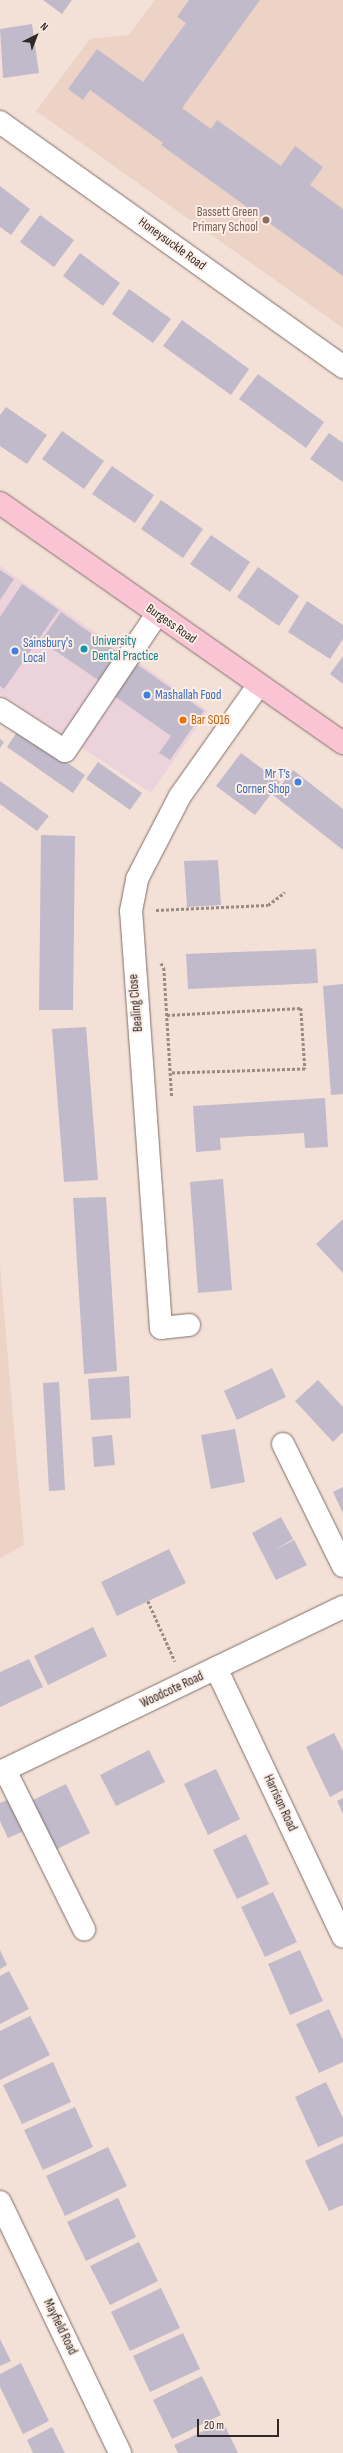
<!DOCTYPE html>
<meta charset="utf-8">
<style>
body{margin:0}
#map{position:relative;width:343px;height:2453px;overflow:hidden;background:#f3e0d7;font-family:"Sofia Sans Condensed",sans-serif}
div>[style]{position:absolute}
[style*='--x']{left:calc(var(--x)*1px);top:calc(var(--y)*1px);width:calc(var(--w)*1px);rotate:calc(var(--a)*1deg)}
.commercial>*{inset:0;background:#ecd3db}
.built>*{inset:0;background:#edd2c6}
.building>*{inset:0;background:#c1bacb}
.path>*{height:2.5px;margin-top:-1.25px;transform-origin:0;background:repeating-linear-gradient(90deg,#988b84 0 3px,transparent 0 5px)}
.roads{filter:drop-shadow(0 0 1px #807068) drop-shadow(0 0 1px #807068)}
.minor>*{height:22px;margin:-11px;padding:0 11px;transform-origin:11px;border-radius:11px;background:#fff}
.major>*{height:22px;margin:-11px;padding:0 11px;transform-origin:11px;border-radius:11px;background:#fbc4d5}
.dots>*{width:11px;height:11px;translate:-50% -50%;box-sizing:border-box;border:2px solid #fdeee7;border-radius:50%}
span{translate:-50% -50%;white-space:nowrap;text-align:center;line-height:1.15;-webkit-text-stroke:4px #fdeee7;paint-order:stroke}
.education-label{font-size:13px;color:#785e54}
.right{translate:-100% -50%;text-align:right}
.street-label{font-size:13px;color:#302925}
.culture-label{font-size:13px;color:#0d838f}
.left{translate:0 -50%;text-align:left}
.shop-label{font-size:13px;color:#366cbe}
.food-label{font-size:13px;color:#c56008}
.north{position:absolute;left:16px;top:16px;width:40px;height:40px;-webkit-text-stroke:3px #fdeee7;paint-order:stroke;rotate:42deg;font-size:11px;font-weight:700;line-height:16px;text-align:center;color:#302925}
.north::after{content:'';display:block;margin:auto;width:14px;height:18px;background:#302925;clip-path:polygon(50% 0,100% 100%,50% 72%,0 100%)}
.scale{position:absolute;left:197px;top:2419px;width:82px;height:18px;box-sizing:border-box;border:2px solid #302925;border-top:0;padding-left:5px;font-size:12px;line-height:14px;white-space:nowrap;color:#302925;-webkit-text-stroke:3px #fdeee7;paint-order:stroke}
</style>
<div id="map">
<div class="commercial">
<div style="clip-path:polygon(0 566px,208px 711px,151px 793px,0 694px)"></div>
</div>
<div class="built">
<div style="clip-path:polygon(155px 0,343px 0,343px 328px,36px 111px,90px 39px,129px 35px)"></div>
<div style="clip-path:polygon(0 1265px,24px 1545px,0 1558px)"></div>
</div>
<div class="building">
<div style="clip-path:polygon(43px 0,72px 0,62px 14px)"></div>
<div style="clip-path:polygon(189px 0,260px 0,182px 108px,211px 129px,217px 120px,281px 166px,295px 146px,323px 167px,310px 185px,343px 209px,343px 276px,161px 145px,163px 143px,90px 90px,83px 100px,68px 89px,97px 49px,143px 82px,186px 23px,177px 17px)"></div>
<div style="clip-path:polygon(32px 24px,39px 73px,3px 78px,0 29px)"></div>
<div style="clip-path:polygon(0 186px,30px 209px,11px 235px,0 227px)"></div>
<div style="clip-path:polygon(40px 215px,74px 240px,54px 267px,20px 242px)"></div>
<div style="clip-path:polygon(80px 253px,120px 283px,103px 306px,63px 276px)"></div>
<div style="clip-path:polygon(129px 289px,171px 319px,153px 343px,112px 314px)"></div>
<div style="clip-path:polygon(182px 320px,249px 369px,231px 395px,163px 346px)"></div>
<div style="clip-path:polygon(258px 374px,324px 422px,306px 448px,239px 399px)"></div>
<div style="clip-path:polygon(6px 407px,47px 435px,27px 464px,0 446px,0 415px)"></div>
<div style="clip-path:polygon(62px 431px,104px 461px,84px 489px,42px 459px)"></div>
<div style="clip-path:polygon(329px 433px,343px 443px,343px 482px,310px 459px)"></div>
<div style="clip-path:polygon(112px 466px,154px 495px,135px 523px,92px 494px)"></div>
<div style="clip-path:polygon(161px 500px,203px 529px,183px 558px,141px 529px)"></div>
<div style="clip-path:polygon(211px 535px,250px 562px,230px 592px,190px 564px)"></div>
<div style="clip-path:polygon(258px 567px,299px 596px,279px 626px,237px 597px)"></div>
<div style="clip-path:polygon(0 570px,14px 579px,0 600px)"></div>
<div style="clip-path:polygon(22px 584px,59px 610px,4px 689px,0 686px,0 617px)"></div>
<div style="clip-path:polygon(307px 601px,343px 625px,343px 639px,330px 659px,288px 632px)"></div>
<div style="clip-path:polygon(61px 612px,123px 656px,104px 684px,41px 641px)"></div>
<div style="clip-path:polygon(343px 656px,343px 684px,330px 674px)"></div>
<div style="clip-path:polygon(132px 661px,204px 711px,170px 760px,159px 753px,171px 736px,110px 693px)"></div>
<div style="clip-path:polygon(19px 729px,85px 775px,73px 793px,7px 747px)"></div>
<div style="clip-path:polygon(0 739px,4px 742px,0 748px)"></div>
<div style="clip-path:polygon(241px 753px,280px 782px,255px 815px,216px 786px)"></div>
<div style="clip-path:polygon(98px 762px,142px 793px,130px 810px,86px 779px)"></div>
<div style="clip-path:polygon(293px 770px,343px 809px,343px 850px,273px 795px)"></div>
<div style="clip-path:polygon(0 781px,49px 816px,37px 831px,0 804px)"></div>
<div style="clip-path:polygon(41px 835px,75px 836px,73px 1010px,39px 1010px)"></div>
<div style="clip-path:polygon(218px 860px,221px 905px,187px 907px,184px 861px)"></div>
<div style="clip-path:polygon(316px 949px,318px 983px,188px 989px,186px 954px)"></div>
<div style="clip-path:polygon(343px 984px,343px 1094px,331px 1095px,323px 986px)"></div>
<div style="clip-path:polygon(86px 1027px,98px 1180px,64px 1182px,52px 1029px)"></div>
<div style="clip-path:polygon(325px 1098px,328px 1147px,305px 1148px,304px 1133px,220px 1138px,221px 1150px,196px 1152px,193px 1106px)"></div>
<div style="clip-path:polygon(223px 1179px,232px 1290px,198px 1293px,190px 1182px)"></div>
<div style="clip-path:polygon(106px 1197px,117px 1371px,84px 1374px,73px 1198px)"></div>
<div style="clip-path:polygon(343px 1219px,343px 1273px,316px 1244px)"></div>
<div style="clip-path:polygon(272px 1368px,286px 1397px,237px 1420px,224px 1391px)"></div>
<div style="clip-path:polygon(129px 1376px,131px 1418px,91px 1420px,88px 1379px)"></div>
<div style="clip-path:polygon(318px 1380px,343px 1407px,343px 1432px,333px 1442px,295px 1401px)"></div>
<div style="clip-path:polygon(59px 1382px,65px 1490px,49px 1491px,43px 1383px)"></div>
<div style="clip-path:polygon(235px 1429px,245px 1482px,211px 1489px,201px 1435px)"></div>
<div style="clip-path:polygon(112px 1435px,115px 1465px,94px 1467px,92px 1437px)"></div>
<div style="clip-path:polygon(343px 1487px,343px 1513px,333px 1492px)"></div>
<div style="clip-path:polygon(281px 1517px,293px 1539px,273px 1551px,294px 1540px,307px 1565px,276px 1580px,252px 1533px)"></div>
<div style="clip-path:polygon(169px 1549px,186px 1583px,117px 1616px,101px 1582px)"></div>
<div style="clip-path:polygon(93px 1627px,107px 1656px,48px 1685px,34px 1656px)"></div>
<div style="clip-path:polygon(29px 1659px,43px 1687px,0 1707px,0 1672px)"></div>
<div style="clip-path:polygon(334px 1733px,343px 1751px,343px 1790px,330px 1797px,306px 1747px)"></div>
<div style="clip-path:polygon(149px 1750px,165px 1782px,116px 1806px,100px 1775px)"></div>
<div style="clip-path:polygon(216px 1769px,240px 1819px,208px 1835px,184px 1784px)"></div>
<div style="clip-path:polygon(66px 1784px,90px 1833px,51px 1852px,27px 1803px)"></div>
<div style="clip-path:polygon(12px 1798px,26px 1830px,8px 1838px,0 1821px,0 1803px)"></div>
<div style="clip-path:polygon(343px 1798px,343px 1814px,337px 1801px)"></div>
<div style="clip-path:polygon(246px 1834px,269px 1884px,237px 1899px,213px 1850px)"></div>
<div style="clip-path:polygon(273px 1892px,297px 1942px,265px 1957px,241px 1907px)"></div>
<div style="clip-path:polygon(0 1950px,7px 1965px,0 1969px)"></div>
<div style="clip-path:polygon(300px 1950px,323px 2001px,290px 2015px,268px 1964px)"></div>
<div style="clip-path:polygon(9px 1971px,29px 2009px,0 2024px,0 1976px)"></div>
<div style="clip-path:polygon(329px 2009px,343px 2040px,343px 2062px,319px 2073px,296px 2024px)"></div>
<div style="clip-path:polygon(30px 2016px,50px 2055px,0 2080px,0 2031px)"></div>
<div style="clip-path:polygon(53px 2062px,71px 2102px,22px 2124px,3px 2085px)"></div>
<div style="clip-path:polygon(326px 2082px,343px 2118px,343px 2136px,318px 2147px,295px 2097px)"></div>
<div style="clip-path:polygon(75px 2107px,93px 2147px,43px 2170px,24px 2130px)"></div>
<div style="clip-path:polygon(343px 2143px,343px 2205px,329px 2211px,305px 2161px)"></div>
<div style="clip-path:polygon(108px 2147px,127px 2186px,65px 2216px,46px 2176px)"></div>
<div style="clip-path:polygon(118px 2198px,136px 2237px,86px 2261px,67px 2222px)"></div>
<div style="clip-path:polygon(139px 2242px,158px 2281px,110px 2305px,90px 2266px)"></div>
<div style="clip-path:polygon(161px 2288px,180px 2328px,130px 2351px,111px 2312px)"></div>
<div style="clip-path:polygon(183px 2333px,200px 2369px,150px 2392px,133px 2356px)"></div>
<div style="clip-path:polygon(0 2339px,11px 2361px,0 2366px)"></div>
<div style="clip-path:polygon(21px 2363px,49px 2421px,23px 2434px,0 2387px,0 2374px)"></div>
<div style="clip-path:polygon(202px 2376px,221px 2415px,172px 2439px,153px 2400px)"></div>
<div style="clip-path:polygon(223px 2422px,238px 2453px,178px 2453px,174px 2445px)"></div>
<div style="clip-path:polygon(52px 2427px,65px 2453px,33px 2453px,27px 2440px)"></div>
</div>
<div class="path">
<div style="--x:156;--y:910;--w:112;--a:-2.6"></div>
<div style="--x:268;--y:905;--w:21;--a:-37"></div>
<div style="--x:161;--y:963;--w:6;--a:59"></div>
<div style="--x:164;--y:968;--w:129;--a:86.5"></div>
<div style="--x:167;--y:1015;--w:134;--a:-3"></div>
<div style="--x:301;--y:1008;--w:61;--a:86.2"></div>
<div style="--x:305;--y:1069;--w:134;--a:178.3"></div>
<div style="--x:148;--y:1601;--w:66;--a:65.8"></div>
</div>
<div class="roads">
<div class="minor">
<div style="--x:0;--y:122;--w:422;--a:35.5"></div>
<div style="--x:0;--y:709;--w:77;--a:32.9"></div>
<div style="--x:65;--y:751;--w:165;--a:-56.1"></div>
<div style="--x:189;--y:1325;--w:28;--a:174"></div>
<div style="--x:161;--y:1328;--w:418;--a:-94.1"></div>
<div style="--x:131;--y:911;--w:33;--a:-79"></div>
<div style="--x:137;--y:879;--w:93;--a:-62.6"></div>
<div style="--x:180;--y:796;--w:135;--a:-54.7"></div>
<div style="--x:283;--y:1444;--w:136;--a:63.8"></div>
<div style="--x:216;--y:1668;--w:297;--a:64.7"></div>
<div style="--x:5;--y:1770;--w:178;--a:63.6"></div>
<div style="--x:0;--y:1772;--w:381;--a:-25.7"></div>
<div style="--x:0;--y:2202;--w:278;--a:64.4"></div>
</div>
<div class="major">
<div style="--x:0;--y:503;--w:419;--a:35"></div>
</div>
</div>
<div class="dots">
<div style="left:266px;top:220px;background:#8d6e63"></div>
<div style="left:84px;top:649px;background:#0f9aa8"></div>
<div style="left:15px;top:651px;background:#3f7fe0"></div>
<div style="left:147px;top:695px;background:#3f7fe0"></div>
<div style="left:183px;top:720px;background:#e8710a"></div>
<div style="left:298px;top:782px;background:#3f7fe0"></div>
</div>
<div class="education-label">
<span class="right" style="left:258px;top:220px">Bassett Green<br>Primary School</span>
</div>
<div class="street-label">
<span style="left:172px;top:244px;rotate:36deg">Honeysuckle Road</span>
<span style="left:171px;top:624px;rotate:35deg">Burgess Road</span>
<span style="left:136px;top:1003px;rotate:-95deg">Bealing Close</span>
<span style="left:172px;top:1690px;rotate:-25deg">Woodcote Road</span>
<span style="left:280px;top:1803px;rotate:65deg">Harrison Road</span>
<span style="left:60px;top:2327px;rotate:64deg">Mayfield Road</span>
</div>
<div class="culture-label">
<span class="left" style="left:92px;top:649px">University<br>Dental Practice</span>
</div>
<div class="shop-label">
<span class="left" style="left:23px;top:651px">Sainsbury's<br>Local</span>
<span class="left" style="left:155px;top:695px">Mashallah Food</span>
<span class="right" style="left:290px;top:782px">Mr T’s<br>Corner Shop</span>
</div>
<div class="food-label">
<span class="left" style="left:191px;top:720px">Bar SO16</span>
</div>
<div class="north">N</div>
<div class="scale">20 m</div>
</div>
